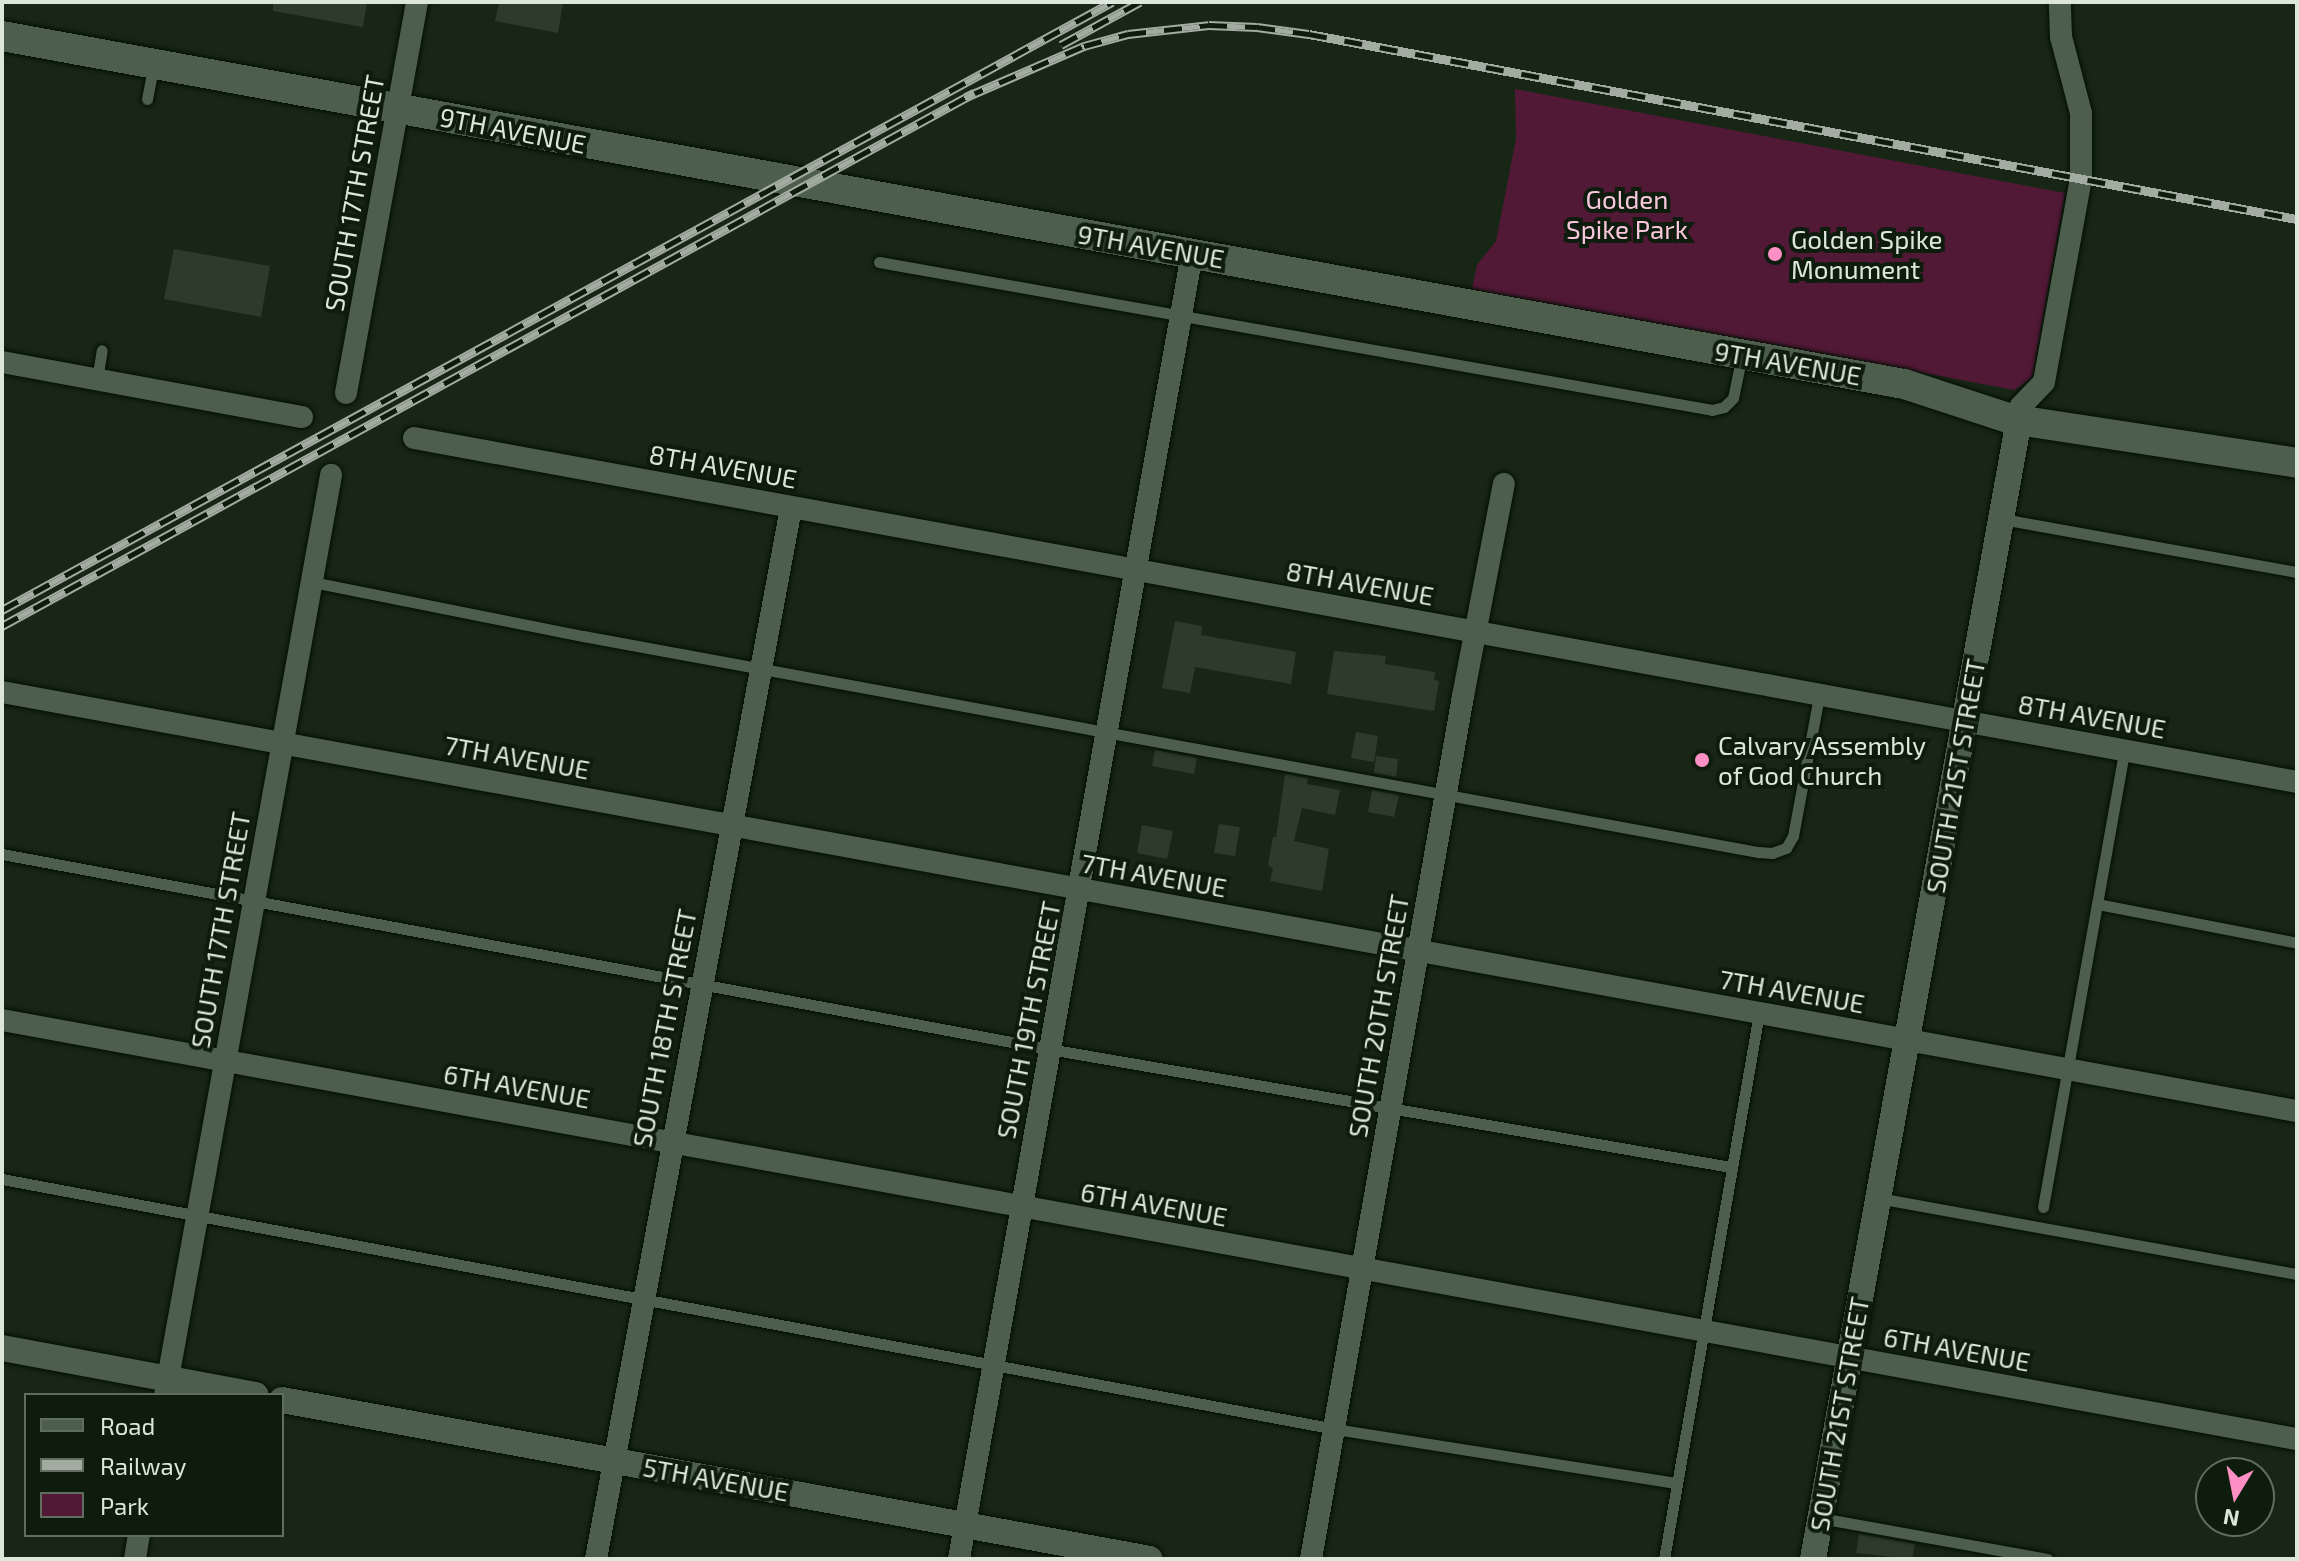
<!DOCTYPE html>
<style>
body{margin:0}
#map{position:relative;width:2299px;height:1561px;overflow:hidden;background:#182616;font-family:"Exo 2",sans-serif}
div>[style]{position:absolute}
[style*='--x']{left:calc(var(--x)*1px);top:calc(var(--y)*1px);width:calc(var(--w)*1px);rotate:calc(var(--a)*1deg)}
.green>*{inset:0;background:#521937}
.building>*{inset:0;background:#2c3b2a}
.roads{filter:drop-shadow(0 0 2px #030e03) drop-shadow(0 0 2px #030e03)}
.service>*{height:11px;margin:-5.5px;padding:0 5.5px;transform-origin:5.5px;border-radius:5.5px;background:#4e5e4c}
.minor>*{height:22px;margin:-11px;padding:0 11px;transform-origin:11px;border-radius:11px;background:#4e5e4c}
.tertiary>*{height:26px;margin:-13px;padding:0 13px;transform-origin:13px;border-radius:13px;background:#4e5e4c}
.secondary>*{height:30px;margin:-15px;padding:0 15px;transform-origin:15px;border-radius:15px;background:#4e5e4c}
.rail>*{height:9px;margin-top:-4.5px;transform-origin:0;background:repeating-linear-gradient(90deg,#0e1c0d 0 18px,#a2aca0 0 36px);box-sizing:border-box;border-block:2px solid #a2aca0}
.dots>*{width:22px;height:22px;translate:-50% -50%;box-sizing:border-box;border:4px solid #0e1c0d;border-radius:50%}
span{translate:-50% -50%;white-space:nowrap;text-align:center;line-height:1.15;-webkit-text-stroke:8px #0e1c0d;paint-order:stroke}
.street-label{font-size:26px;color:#dde6db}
.park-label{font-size:26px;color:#f8c7dc}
.poi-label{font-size:26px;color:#dde6db}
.left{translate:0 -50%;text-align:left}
.frame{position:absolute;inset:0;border:4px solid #dde6db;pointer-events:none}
.legend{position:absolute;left:24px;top:1393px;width:260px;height:144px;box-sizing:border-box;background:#0e1c0d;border:2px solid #616d5f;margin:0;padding:10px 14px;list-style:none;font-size:24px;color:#dde6db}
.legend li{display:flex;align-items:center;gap:16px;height:40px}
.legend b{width:40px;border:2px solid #616d5f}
.north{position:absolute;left:2195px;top:1457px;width:80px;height:80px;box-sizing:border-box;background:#0e1c0d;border:2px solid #616d5f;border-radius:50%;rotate:190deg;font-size:22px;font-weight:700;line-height:32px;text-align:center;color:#dde6db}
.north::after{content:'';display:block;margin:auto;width:28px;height:36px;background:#fc8fc3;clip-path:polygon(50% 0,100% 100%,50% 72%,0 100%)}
</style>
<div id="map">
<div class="green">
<div style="clip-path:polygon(1515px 89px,2065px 193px,2032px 377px,2015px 390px,1472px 289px,1477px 265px,1496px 241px,1516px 139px)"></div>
</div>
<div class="building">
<div style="clip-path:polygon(273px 2px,367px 2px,363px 27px,273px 11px)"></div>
<div style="clip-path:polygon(499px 2px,563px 2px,558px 33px,495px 21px)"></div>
<div style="clip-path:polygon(174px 249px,270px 266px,261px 317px,164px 299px)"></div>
<div style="clip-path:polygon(1175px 621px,1202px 626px,1201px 635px,1296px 652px,1291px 684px,1195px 667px,1190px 693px,1162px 688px)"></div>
<div style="clip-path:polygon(1334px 651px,1386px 656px,1385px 664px,1435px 672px,1434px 680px,1439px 681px,1434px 711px,1327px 694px)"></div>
<div style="clip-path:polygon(1356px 732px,1378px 736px,1374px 762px,1351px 758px)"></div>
<div style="clip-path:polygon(1155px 750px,1197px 758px,1194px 774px,1152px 766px)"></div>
<div style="clip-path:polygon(1376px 756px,1398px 759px,1396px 777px,1374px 773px)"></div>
<div style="clip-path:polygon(1285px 774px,1308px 778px,1307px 784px,1340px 790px,1335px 815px,1302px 808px,1294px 841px,1329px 849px,1322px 891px,1270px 881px,1273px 868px,1268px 865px,1273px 837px,1276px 837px)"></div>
<div style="clip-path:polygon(1372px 790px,1399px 795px,1394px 817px,1368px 812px)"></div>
<div style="clip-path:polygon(1219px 824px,1240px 827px,1235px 856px,1214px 853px)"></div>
<div style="clip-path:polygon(1142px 825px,1173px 831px,1167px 859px,1137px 853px)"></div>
<div style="clip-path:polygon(1859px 1534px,1915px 1544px,1912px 1559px,1856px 1553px)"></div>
</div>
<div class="roads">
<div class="service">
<div style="--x:147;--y:99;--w:36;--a:-79"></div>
<div style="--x:879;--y:262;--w:846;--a:10.07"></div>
<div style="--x:1712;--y:410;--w:12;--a:-14"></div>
<div style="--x:1724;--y:407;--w:13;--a:-45"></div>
<div style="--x:1733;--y:398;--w:44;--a:-78.2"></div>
<div style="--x:97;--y:380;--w:30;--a:-81"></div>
<div style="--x:2002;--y:519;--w:300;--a:10.2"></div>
<div style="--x:312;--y:582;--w:276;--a:11.3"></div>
<div style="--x:583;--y:636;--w:1195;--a:10.42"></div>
<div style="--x:1758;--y:852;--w:14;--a:4"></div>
<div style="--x:1772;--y:853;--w:15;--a:-20"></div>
<div style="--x:1786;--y:848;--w:14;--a:-60"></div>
<div style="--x:1793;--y:836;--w:142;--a:-79.5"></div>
<div style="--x:2;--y:854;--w:1065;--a:10.55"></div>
<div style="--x:1049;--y:1049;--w:692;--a:9.82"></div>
<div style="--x:2097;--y:904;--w:204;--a:11"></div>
<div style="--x:2;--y:1179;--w:1356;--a:10.62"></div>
<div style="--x:1335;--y:1429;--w:346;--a:9"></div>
<div style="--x:1878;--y:1198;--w:426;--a:10.3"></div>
<div style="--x:2043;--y:1207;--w:464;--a:-79.9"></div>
<div style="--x:1820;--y:1518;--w:231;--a:10.2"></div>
<div style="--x:1664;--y:1559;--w:554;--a:-80.13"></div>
</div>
<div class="minor">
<div style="--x:2;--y:362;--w:305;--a:10.4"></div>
<div style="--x:346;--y:393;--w:397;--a:-79.7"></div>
<div style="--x:2019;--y:420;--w:14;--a:-82"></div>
<div style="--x:2021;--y:406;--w:33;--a:-46"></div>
<div style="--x:2044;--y:382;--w:207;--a:-79.7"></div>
<div style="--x:2081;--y:178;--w:65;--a:-90"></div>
<div style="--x:2081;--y:113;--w:79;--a:-104.7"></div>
<div style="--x:2061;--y:37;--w:35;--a:-92"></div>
<div style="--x:414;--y:438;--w:1914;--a:10.35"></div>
<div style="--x:2;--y:692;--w:2333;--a:10.35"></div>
<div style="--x:2;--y:1020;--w:2333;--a:10.35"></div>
<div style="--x:165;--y:1395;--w:935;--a:-79.77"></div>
<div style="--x:135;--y:1559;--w:24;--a:-81"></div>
<div style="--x:596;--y:1559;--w:1069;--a:-79.49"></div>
<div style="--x:959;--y:1559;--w:1326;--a:-79.88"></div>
<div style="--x:1311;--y:1559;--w:876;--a:-80.01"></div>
<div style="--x:1463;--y:696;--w:216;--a:-79.1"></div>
</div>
<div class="tertiary">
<div style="--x:2;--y:1348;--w:258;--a:10.5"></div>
<div style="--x:282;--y:1400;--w:882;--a:10.38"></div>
<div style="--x:1813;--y:1559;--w:1157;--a:-79.75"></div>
</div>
<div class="secondary">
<div style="--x:2;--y:36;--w:1934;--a:10.37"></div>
<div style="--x:1904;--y:384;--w:113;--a:18.1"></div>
<div style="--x:2011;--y:419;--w:289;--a:8.7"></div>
</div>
</div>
<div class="rail">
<div style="--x:1061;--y:45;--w:90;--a:-28.6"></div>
<div style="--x:966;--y:97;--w:129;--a:-23.4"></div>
<div style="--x:1084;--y:46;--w:46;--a:-15.3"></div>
<div style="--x:1128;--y:34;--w:81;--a:-6.3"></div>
<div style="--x:1209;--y:25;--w:48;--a:2.4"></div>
<div style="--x:1257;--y:27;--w:52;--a:7.7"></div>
<div style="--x:1309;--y:34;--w:1005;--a:10.61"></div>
<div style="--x:2;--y:610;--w:1266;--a:-28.71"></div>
<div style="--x:2;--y:626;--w:1109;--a:-28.74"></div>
</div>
<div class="dots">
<div style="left:1775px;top:254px;background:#fc8fc3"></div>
<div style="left:1702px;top:760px;background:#fc8fc3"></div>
</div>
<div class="street-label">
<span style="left:513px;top:130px;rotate:11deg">9TH AVENUE</span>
<span style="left:354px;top:193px;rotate:-80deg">SOUTH 17TH STREET</span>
<span style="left:1151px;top:246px;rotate:10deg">9TH AVENUE</span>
<span style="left:1788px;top:363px;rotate:10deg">9TH AVENUE</span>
<span style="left:723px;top:466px;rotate:10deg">8TH AVENUE</span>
<span style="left:1360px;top:583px;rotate:10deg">8TH AVENUE</span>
<span style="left:2092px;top:716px;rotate:10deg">8TH AVENUE</span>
<span style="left:517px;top:757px;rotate:10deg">7TH AVENUE</span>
<span style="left:1955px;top:776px;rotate:-80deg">SOUTH 21ST STREET</span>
<span style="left:1154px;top:875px;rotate:10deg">7TH AVENUE</span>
<span style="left:220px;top:930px;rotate:-80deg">SOUTH 17TH STREET</span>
<span style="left:1792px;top:991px;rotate:10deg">7TH AVENUE</span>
<span style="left:1378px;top:1016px;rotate:-80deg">SOUTH 20TH STREET</span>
<span style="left:1028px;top:1020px;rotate:-79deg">SOUTH 19TH STREET</span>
<span style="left:664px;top:1028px;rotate:-79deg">SOUTH 18TH STREET</span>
<span style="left:517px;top:1086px;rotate:10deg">6TH AVENUE</span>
<span style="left:1154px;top:1204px;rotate:10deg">6TH AVENUE</span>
<span style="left:1957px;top:1349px;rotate:10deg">6TH AVENUE</span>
<span style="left:1839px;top:1414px;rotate:-80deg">SOUTH 21ST STREET</span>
<span style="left:716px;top:1479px;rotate:10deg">5TH AVENUE</span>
</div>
<div class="park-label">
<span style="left:1627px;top:214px">Golden<br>Spike Park</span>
</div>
<div class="poi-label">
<span class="left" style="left:1791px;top:254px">Golden Spike<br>Monument</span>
<span class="left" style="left:1718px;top:760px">Calvary Assembly<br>of God Church</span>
</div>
<div class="frame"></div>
<ul class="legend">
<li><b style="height:10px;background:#4e5e4c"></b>Road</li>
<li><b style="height:10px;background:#a2aca0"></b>Railway</li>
<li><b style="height:22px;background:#521937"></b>Park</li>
</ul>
<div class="north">N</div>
</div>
